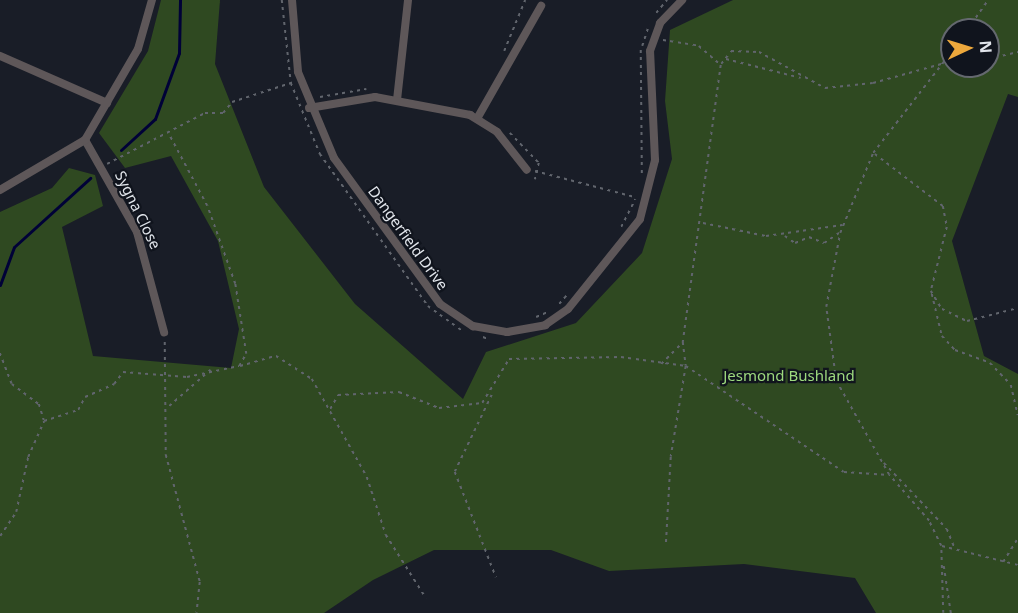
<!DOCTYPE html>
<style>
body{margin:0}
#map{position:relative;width:1018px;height:613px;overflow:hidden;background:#191d27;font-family:"Noto Sans",sans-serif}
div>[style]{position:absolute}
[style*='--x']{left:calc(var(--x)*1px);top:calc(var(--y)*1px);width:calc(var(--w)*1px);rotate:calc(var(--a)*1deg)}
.green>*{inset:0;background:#2f4921}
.stream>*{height:3px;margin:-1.5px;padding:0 1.5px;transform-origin:1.5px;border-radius:1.5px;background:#000137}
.path>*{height:1.5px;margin-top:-0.75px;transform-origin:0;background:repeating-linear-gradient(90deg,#61656d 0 3px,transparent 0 7.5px)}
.street>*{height:8px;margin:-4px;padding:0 4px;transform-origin:4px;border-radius:4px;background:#5e5759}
span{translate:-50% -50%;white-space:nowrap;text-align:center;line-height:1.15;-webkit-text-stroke:4.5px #10141d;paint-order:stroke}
.street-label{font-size:15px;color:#e1e5eb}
.park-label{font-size:15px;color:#9dd97e}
.north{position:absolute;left:940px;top:18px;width:60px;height:60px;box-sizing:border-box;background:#10141d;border:2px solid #64686f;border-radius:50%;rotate:86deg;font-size:16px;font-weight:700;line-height:24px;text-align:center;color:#e1e5eb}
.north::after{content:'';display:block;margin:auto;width:21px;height:27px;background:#eda83c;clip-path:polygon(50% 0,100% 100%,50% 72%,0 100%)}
</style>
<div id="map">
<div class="green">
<div style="clip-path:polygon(evenodd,161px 0,220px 0,215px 64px,264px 187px,355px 304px,463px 399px,486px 352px,576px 323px,642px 253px,672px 159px,665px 101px,670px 30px,733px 0,1018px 0,1018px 97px,1008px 94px,952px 241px,984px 356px,1018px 374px,1018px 613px,876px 613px,855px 578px,744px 564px,609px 571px,551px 550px,434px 550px,373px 580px,324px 613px,0 613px,0 212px,52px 188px,69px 168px,95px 175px,103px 206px,62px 227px,93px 356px,231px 368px,239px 329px,218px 241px,171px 156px,125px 168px,99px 133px,148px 51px,161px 0,952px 30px,988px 30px,988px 66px,952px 66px,952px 30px)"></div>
</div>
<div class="stream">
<div style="--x:121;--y:150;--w:46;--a:-42.4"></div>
<div style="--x:155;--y:119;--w:70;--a:-70"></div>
<div style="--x:179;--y:53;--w:53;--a:-88.9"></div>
<div style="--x:0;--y:285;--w:40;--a:-69.8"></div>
<div style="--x:14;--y:247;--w:103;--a:-42.2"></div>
</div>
<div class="path">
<div style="--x:282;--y:0;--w:83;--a:83.8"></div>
<div style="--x:291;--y:83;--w:77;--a:67.8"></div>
<div style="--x:320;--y:154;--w:186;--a:54.6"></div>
<div style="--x:428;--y:306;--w:44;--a:35.8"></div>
<div style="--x:656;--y:13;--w:17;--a:-50"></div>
<div style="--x:967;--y:30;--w:37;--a:-55"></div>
<div style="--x:663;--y:40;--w:36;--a:9"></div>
<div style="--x:699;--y:46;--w:29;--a:41"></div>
<div style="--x:721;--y:65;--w:280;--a:97.8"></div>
<div style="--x:683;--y:342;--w:24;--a:83"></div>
<div style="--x:686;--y:366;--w:92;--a:99.4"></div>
<div style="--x:671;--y:457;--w:90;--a:93.2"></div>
<div style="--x:642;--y:46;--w:22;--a:-72"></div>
<div style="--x:641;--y:50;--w:124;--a:89.5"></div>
<div style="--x:504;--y:51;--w:55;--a:-67.6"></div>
<div style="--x:726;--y:59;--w:77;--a:14.2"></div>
<div style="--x:988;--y:59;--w:31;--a:-13"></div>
<div style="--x:721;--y:64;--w:16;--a:-52"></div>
<div style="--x:731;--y:51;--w:28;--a:2"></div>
<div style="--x:759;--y:52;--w:75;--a:28.6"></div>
<div style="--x:825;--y:88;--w:48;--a:-5.9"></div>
<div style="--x:873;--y:83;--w:82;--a:-15.6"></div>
<div style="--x:320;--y:97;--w:47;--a:-9.9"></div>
<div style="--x:510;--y:133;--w:42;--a:46"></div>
<div style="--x:539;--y:163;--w:17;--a:103"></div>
<div style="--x:875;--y:154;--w:86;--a:37.4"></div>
<div style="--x:943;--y:206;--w:21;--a:79"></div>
<div style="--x:947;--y:227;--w:66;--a:104"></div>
<div style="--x:931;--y:291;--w:21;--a:59"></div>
<div style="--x:942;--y:309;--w:28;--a:26"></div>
<div style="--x:967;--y:321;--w:53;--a:-14.3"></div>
<div style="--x:107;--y:164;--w:110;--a:-27.5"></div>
<div style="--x:205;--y:113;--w:18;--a:0"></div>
<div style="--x:223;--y:113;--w:14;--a:-51"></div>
<div style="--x:232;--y:102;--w:65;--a:-17.9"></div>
<div style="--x:535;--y:171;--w:103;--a:14.6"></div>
<div style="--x:703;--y:223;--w:64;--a:11.7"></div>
<div style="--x:766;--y:236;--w:77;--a:-8.2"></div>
<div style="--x:621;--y:227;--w:31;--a:-63"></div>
<div style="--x:785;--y:236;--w:12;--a:35"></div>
<div style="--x:795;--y:243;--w:15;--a:-23"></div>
<div style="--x:809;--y:237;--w:16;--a:22"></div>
<div style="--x:824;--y:243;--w:18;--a:-34"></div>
<div style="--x:932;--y:294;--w:43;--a:76.6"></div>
<div style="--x:942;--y:336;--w:19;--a:47"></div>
<div style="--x:955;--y:350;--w:37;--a:20"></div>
<div style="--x:990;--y:363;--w:30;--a:46"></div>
<div style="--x:1011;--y:385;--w:31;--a:77"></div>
<div style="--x:559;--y:304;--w:11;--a:-49"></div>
<div style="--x:536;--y:317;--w:13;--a:-23"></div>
<div style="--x:483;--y:337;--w:5;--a:22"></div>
<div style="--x:165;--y:342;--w:113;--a:89.5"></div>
<div style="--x:166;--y:455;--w:131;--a:75"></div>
<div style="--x:200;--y:582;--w:31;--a:96"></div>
<div style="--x:0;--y:353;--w:33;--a:69"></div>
<div style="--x:12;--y:384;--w:34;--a:37"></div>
<div style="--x:39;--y:404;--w:17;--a:73"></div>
<div style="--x:661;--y:364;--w:30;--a:-45"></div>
<div style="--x:240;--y:366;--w:37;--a:-16"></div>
<div style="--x:276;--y:356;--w:43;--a:32.6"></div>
<div style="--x:312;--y:379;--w:112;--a:60.7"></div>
<div style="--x:367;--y:477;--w:61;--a:71.9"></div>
<div style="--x:386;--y:535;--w:75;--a:57.6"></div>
<div style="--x:492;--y:395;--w:85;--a:115.7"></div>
<div style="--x:455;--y:472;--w:113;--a:68.7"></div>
<div style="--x:169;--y:406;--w:55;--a:-41.3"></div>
<div style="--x:330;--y:409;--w:16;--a:-60"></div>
<div style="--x:338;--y:395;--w:61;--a:-2.8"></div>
<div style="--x:399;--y:392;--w:43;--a:21.8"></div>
<div style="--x:439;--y:408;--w:43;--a:-6.6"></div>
<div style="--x:482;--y:403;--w:52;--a:-58.5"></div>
<div style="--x:509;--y:359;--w:112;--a:-1"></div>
<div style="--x:621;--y:357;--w:66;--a:7.9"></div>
<div style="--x:686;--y:366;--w:190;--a:33.9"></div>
<div style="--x:844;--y:472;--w:45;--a:3.8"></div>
<div style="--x:884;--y:463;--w:91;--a:46.3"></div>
<div style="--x:947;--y:529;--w:22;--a:68"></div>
<div style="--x:0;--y:536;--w:29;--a:-56"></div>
<div style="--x:16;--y:512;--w:56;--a:-77.7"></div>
<div style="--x:28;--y:457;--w:39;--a:-66"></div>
<div style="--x:44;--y:421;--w:36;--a:-18"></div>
<div style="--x:78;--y:410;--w:15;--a:-62"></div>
<div style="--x:85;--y:397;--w:32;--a:-24"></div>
<div style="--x:114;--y:384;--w:15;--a:-53"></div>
<div style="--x:123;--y:372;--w:64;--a:4.5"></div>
<div style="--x:187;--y:377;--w:53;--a:-11.9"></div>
<div style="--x:239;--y:366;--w:14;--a:-60"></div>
<div style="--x:246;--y:354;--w:71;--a:-98.9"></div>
<div style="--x:235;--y:284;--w:83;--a:-109.7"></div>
<div style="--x:207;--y:206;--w:83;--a:-118.1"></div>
<div style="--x:942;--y:546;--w:78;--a:14"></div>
<div style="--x:1003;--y:562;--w:28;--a:-58"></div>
<div style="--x:944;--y:566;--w:48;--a:81.5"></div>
<div style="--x:943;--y:613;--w:67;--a:-91.7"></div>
<div style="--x:941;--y:546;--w:28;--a:-116"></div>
<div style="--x:929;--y:521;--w:61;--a:-131"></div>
<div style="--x:889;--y:475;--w:108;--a:-119.4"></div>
<div style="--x:836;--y:381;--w:75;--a:-97.7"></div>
<div style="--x:826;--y:307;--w:75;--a:-79.3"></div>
<div style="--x:840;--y:233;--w:87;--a:-67.6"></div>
<div style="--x:873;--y:153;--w:129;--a:-52.2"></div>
</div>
<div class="street">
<div style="--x:292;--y:0;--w:72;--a:85.2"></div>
<div style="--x:298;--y:72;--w:93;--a:67.3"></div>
<div style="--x:334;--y:158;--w:180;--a:54"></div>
<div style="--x:440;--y:304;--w:40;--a:34"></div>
<div style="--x:473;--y:326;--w:35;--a:10"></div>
<div style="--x:507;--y:332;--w:39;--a:-10"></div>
<div style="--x:545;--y:325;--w:28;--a:-35"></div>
<div style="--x:568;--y:309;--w:115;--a:-51.3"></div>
<div style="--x:640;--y:219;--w:61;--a:-75.7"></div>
<div style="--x:655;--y:160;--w:109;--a:-92.6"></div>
<div style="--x:650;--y:51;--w:30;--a:-70"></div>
<div style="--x:660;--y:23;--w:32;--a:-46"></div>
<div style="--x:0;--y:56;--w:117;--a:23.7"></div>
<div style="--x:397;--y:100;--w:101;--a:-83.7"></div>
<div style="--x:309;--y:108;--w:67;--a:-9.5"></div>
<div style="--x:375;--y:97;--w:97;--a:10.7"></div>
<div style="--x:470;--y:115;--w:32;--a:32"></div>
<div style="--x:497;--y:132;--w:48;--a:51.7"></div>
<div style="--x:478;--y:117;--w:128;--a:-60.4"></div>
<div style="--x:85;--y:140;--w:106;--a:60.5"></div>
<div style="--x:137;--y:232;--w:104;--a:74.9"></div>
<div style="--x:0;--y:190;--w:99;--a:-30.5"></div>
<div style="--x:85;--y:140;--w:105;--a:-59.8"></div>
<div style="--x:138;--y:49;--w:51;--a:-74.1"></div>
</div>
<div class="street-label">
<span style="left:138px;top:210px;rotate:64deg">Sygna Close</span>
<span style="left:408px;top:238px;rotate:54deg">Dangerfield Drive</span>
</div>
<div class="park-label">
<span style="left:789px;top:376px">Jesmond Bushland</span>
</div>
<div class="north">N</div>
</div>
